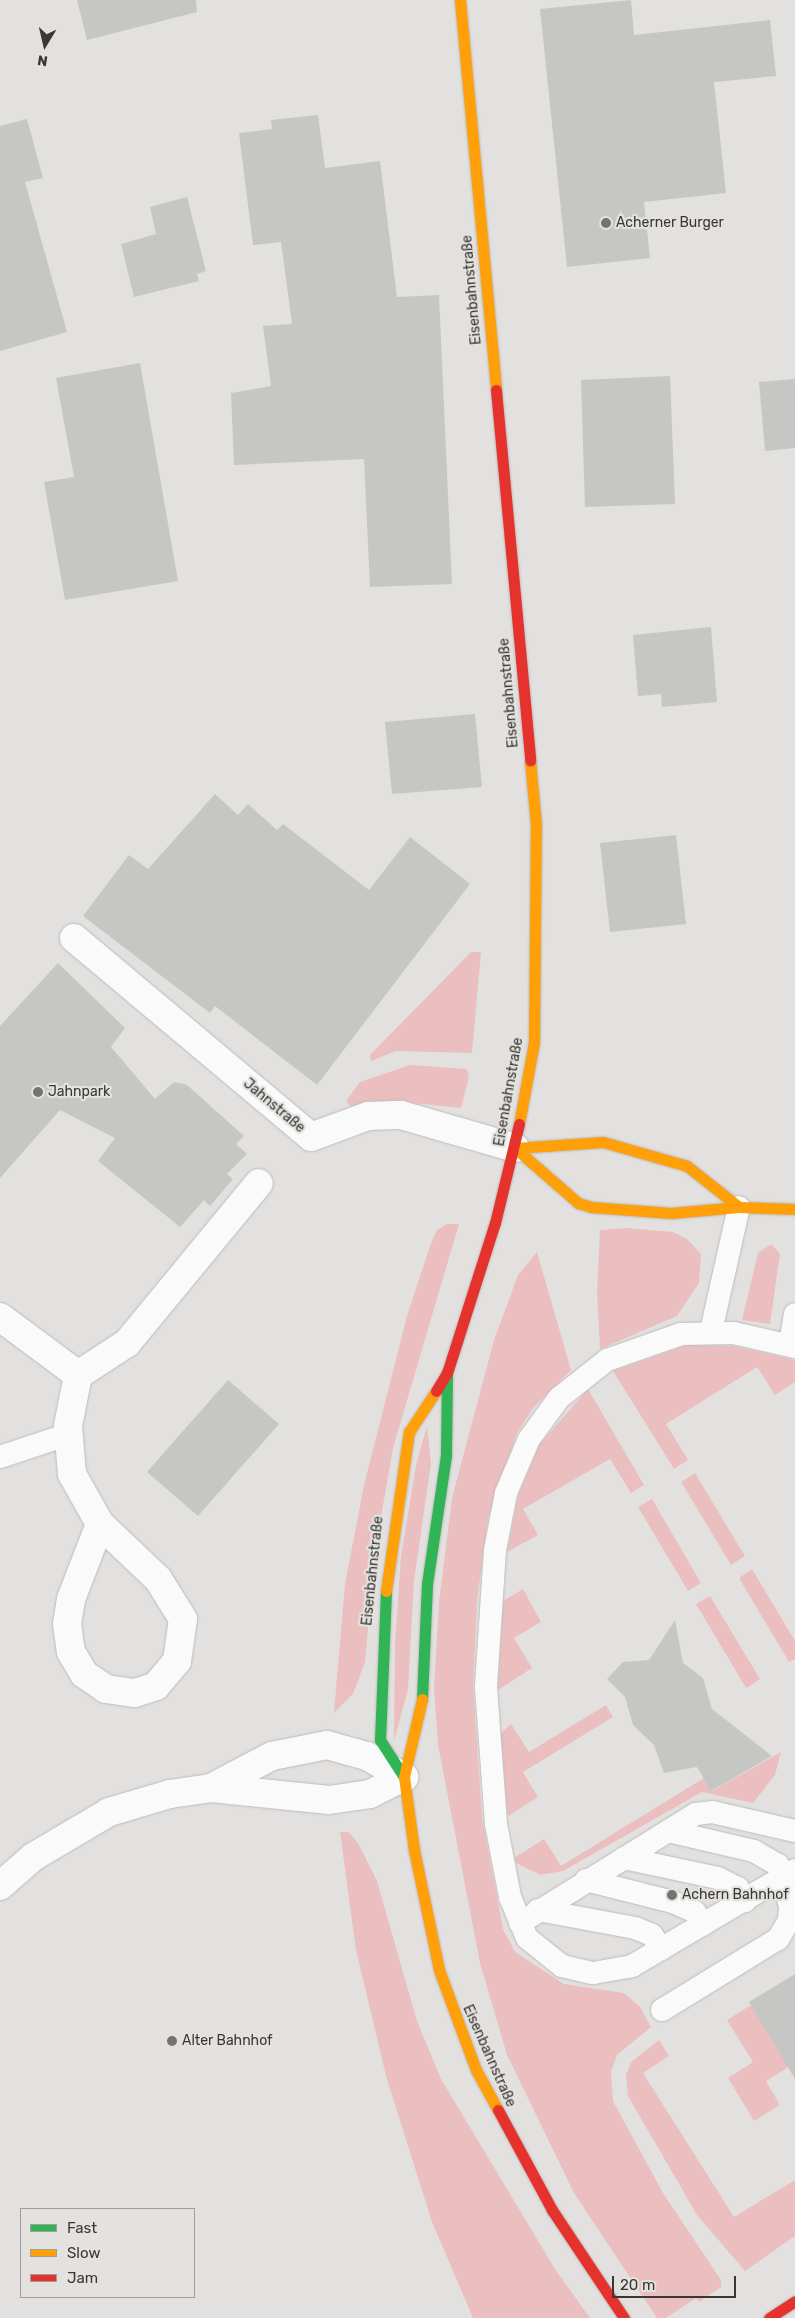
<!DOCTYPE html>
<meta charset="utf-8">
<style>
body{margin:0}
#map{position:relative;width:795px;height:2318px;overflow:hidden;background:#e3e1df;font-family:Rubik,sans-serif}
div>[style]{position:absolute}
[style*='--x']{left:calc(var(--x)*1px);top:calc(var(--y)*1px);width:calc(var(--w)*1px);rotate:calc(var(--a)*1deg)}
.green>*{inset:0;background:#ebbfc0}
.building>*{inset:0;background:#c6c6c4}
.roads{filter:drop-shadow(0 0 1px #bdbcbb) drop-shadow(0 0 1px #bdbcbb)}
.lane>*{height:22px;margin:-11px;padding:0 11px;transform-origin:11px;border-radius:11px;background:#fbfafa}
.street>*{height:28px;margin:-14px;padding:0 14px;transform-origin:14px;border-radius:14px;background:#fbfafa}
.fast>*{height:11px;margin:-5.5px;padding:0 5.5px;transform-origin:5.5px;border-radius:5.5px;background:#30b455}
.slow>*{height:11px;margin:-5.5px;padding:0 5.5px;transform-origin:5.5px;border-radius:5.5px;background:#ff9f0a}
.jam>*{height:11px;margin:-5.5px;padding:0 5.5px;transform-origin:5.5px;border-radius:5.5px;background:#e5322d}
.dots>*{width:14px;height:14px;translate:-50% -50%;box-sizing:border-box;border:2px solid #e4e2de;border-radius:50%}
span{translate:-50% -50%;white-space:nowrap;text-align:center;line-height:1.15;-webkit-text-stroke:4.5px #e4e2de;paint-order:stroke}
.poi-label{font-size:14px;color:#393837}
.left{translate:0 -50%;text-align:left}
.street-label{font-size:14px;color:#393837}
.legend{position:absolute;left:20px;top:2208px;width:175px;height:90px;box-sizing:border-box;background:#e4e2de;border:1px solid #a09e9b;margin:0;padding:6px 9px;list-style:none;font-size:15px;color:#393837}
.legend li{display:flex;align-items:center;gap:10px;height:25px}
.legend b{width:25px;border:1px solid #a09e9b}
.north{position:absolute;left:20px;top:20px;width:50px;height:50px;-webkit-text-stroke:4px #e4e2de;paint-order:stroke;rotate:189deg;font-size:14px;font-weight:700;line-height:20px;text-align:center;color:#393837}
.north::after{content:'';display:block;margin:auto;width:18px;height:22px;background:#393837;clip-path:polygon(50% 0,100% 100%,50% 72%,0 100%)}
.scale{position:absolute;left:612px;top:2276px;width:124px;height:22px;box-sizing:border-box;border:2px solid #393837;border-top:0;padding-left:6px;font-size:15px;line-height:18px;white-space:nowrap;color:#393837;-webkit-text-stroke:4px #e4e2de;paint-order:stroke}
</style>
<div id="map">
<div class="green">
<div style="clip-path:polygon(471px 952px,481px 952px,472px 1053px,396px 1051px,371px 1061px,370px 1055px)"></div>
<div style="clip-path:polygon(410px 1065px,467px 1069px,469px 1077px,461px 1108px,395px 1101px,351px 1107px,346px 1101px,360px 1082px)"></div>
<div style="clip-path:polygon(447px 1224px,459px 1224px,393px 1448px,376px 1546px,365px 1662px,353px 1694px,334px 1713px,345px 1584px,364px 1485px,407px 1316px,431px 1243px,437px 1230px)"></div>
<div style="clip-path:polygon(626px 1228px,673px 1232px,687px 1239px,701px 1254px,699px 1283px,677px 1316px,600px 1349px,597px 1293px,600px 1230px)"></div>
<div style="clip-path:polygon(771px 1244px,780px 1254px,770px 1324px,742px 1320px,758px 1253px)"></div>
<div style="clip-path:polygon(537px 1252px,571px 1370px,533px 1408px,517px 1433px,488px 1518px,477px 1601px,473px 1687px,482px 1818px,503px 1929px,515px 1952px,564px 1984px,624px 1993px,640px 2007px,651px 2027px,617px 2055px,611px 2072px,613px 2101px,663px 2193px,721px 2280px,721px 2287px,699px 2302px,696px 2298px,666px 2318px,657px 2318px,574px 2193px,507px 2055px,480px 1963px,438px 1745px,434px 1688px,439px 1602px,452px 1498px,494px 1340px,518px 1275px)"></div>
<div style="clip-path:polygon(687px 1345px,733px 1346px,787px 1358px,795px 1361px,795px 1382px,775px 1395px,757px 1367px,666px 1424px,688px 1460px,674px 1469px,613px 1371px)"></div>
<div style="clip-path:polygon(588px 1389px,644px 1485px,631px 1493px,610px 1459px,523px 1509px,538px 1535px,507px 1552px,518px 1496px,539px 1445px)"></div>
<div style="clip-path:polygon(427px 1426px,431px 1464px,414px 1581px,408px 1689px,394px 1741px,395px 1643px,401px 1556px,416px 1465px)"></div>
<div style="clip-path:polygon(695px 1473px,745px 1556px,731px 1565px,681px 1482px)"></div>
<div style="clip-path:polygon(652px 1499px,701px 1583px,688px 1591px,638px 1507px)"></div>
<div style="clip-path:polygon(752px 1569px,795px 1641px,795px 1659px,789px 1662px,739px 1578px)"></div>
<div style="clip-path:polygon(523px 1589px,541px 1622px,514px 1638px,532px 1668px,498px 1690px,503px 1601px)"></div>
<div style="clip-path:polygon(710px 1596px,760px 1679px,746px 1688px,696px 1604px)"></div>
<div style="clip-path:polygon(606px 1705px,613px 1717px,523px 1772px,538px 1797px,508px 1816px,500px 1734px,511px 1724px,529px 1752px)"></div>
<div style="clip-path:polygon(781px 1752px,775px 1775px,753px 1803px,702px 1792px,563px 1871px,540px 1875px,516px 1863px,514px 1858px,544px 1839px,561px 1866px,704px 1778px,712px 1791px)"></div>
<div style="clip-path:polygon(340px 1832px,349px 1832px,358px 1843px,377px 1881px,417px 2021px,441px 2079px,555px 2269px,590px 2318px,473px 2318px,432px 2222px,386px 2076px,356px 1950px)"></div>
<div style="clip-path:polygon(751px 2005px,795px 2063px,766px 2081px,780px 2105px,754px 2121px,728px 2078px,753px 2062px,727px 2020px)"></div>
<div style="clip-path:polygon(659px 2040px,669px 2056px,643px 2073px,734px 2217px,795px 2180px,795px 2236px,745px 2271px,697px 2215px,628px 2096px,626px 2075px,631px 2062px)"></div>
</div>
<div class="building">
<div style="clip-path:polygon(77px 0,196px 0,197px 12px,87px 40px)"></div>
<div style="clip-path:polygon(631px 0,634px 35px,770px 20px,776px 76px,714px 82px,726px 193px,644px 202px,650px 258px,567px 267px,540px 9px)"></div>
<div style="clip-path:polygon(318px 115px,325px 168px,380px 161px,397px 297px,439px 295px,452px 584px,370px 587px,364px 459px,234px 465px,231px 393px,271px 386px,263px 326px,292px 324px,281px 242px,253px 245px,239px 133px,272px 129px,271px 120px)"></div>
<div style="clip-path:polygon(27px 119px,43px 178px,25px 182px,67px 332px,0 351px,0 126px)"></div>
<div style="clip-path:polygon(187px 197px,206px 271px,197px 274px,199px 281px,134px 297px,121px 244px,156px 234px,150px 207px)"></div>
<div style="clip-path:polygon(140px 363px,178px 581px,65px 600px,44px 482px,74px 477px,56px 378px)"></div>
<div style="clip-path:polygon(670px 376px,675px 504px,585px 507px,581px 380px)"></div>
<div style="clip-path:polygon(795px 379px,795px 448px,765px 451px,759px 382px)"></div>
<div style="clip-path:polygon(711px 627px,717px 702px,662px 707px,661px 694px,638px 696px,633px 635px)"></div>
<div style="clip-path:polygon(475px 714px,482px 787px,392px 794px,385px 722px)"></div>
<div style="clip-path:polygon(215px 794px,238px 815px,248px 804px,277px 830px,283px 824px,369px 890px,410px 837px,470px 884px,317px 1085px,215px 1006px,210px 1013px,83px 916px,129px 855px,148px 869px)"></div>
<div style="clip-path:polygon(676px 835px,686px 924px,610px 932px,600px 843px)"></div>
<div style="clip-path:polygon(58px 963px,125px 1028px,111px 1047px,155px 1099px,174px 1082px,187px 1085px,244px 1136px,236px 1144px,247px 1154px,227px 1174px,233px 1179px,210px 1206px,204px 1200px,180px 1227px,98px 1161px,115px 1138px,60px 1110px,0 1178px,0 1026px)"></div>
<div style="clip-path:polygon(228px 1380px,279px 1424px,198px 1516px,147px 1472px)"></div>
<div style="clip-path:polygon(675px 1620px,683px 1663px,703px 1678px,712px 1709px,772px 1756px,711px 1791px,697px 1767px,664px 1773px,654px 1745px,633px 1725px,625px 1697px,607px 1679px,623px 1662px,649px 1660px)"></div>
<div style="clip-path:polygon(795px 1974px,795px 2079px,749px 2002px)"></div>
</div>
<div class="roads">
<div class="lane">
<div style="--x:711;--y:1331;--w:127;--a:-77.3"></div>
<div style="--x:790;--y:1345;--w:31;--a:-81"></div>
<div style="--x:795;--y:1347;--w:63;--a:-167.1"></div>
<div style="--x:734;--y:1333;--w:53;--a:178.9"></div>
<div style="--x:681;--y:1334;--w:78;--a:160.6"></div>
<div style="--x:607;--y:1360;--w:61;--a:141.6"></div>
<div style="--x:559;--y:1398;--w:51;--a:126.2"></div>
<div style="--x:529;--y:1439;--w:59;--a:113.1"></div>
<div style="--x:506;--y:1493;--w:58;--a:100.9"></div>
<div style="--x:495;--y:1550;--w:137;--a:93.8"></div>
<div style="--x:486;--y:1687;--w:137;--a:85.8"></div>
<div style="--x:496;--y:1824;--w:74;--a:79.1"></div>
<div style="--x:510;--y:1897;--w:44;--a:67.5"></div>
<div style="--x:527;--y:1938;--w:45;--a:38.7"></div>
<div style="--x:562;--y:1966;--w:32;--a:13"></div>
<div style="--x:593;--y:1973;--w:40;--a:-10"></div>
<div style="--x:632;--y:1966;--w:189;--a:-30.5"></div>
<div style="--x:0;--y:1457;--w:73;--a:-18.4"></div>
<div style="--x:624;--y:1858;--w:96;--a:12"></div>
<div style="--x:718;--y:1878;--w:22;--a:27"></div>
<div style="--x:738;--y:1888;--w:15;--a:62"></div>
<div style="--x:586;--y:1880;--w:90;--a:14.2"></div>
<div style="--x:673;--y:1902;--w:24;--a:24"></div>
<div style="--x:695;--y:1912;--w:15;--a:58"></div>
<div style="--x:538;--y:1910;--w:99;--a:10.5"></div>
<div style="--x:635;--y:1928;--w:18;--a:22"></div>
<div style="--x:652;--y:1935;--w:17;--a:57"></div>
<div style="--x:520;--y:1923;--w:207;--a:-31.8"></div>
<div style="--x:696;--y:1814;--w:16;--a:-7"></div>
<div style="--x:712;--y:1812;--w:85;--a:12.9"></div>
<div style="--x:662;--y:2010;--w:136;--a:-31.5"></div>
<div style="--x:778;--y:1939;--w:21;--a:-59"></div>
<div style="--x:789;--y:1921;--w:15;--a:-86"></div>
<div style="--x:790;--y:1906;--w:43;--a:-106.3"></div>
<div style="--x:778;--y:1865;--w:28;--a:-150"></div>
<div style="--x:754;--y:1851;--w:88;--a:-166.9"></div>
</div>
<div class="street">
<div style="--x:74;--y:938;--w:309;--a:40"></div>
<div style="--x:311;--y:1137;--w:61;--a:-20.2"></div>
<div style="--x:368;--y:1116;--w:33;--a:-2"></div>
<div style="--x:401;--y:1115;--w:119;--a:16.1"></div>
<div style="--x:0;--y:1317;--w:97;--a:36.6"></div>
<div style="--x:100;--y:1524;--w:80;--a:111.1"></div>
<div style="--x:71;--y:1599;--w:25;--a:99"></div>
<div style="--x:67;--y:1624;--w:28;--a:82"></div>
<div style="--x:71;--y:1652;--w:26;--a:59"></div>
<div style="--x:84;--y:1674;--w:27;--a:34"></div>
<div style="--x:106;--y:1689;--w:29;--a:8"></div>
<div style="--x:135;--y:1693;--w:22;--a:-18"></div>
<div style="--x:156;--y:1686;--w:33;--a:-50"></div>
<div style="--x:177;--y:1661;--w:42;--a:-81.9"></div>
<div style="--x:183;--y:1619;--w:47;--a:-122"></div>
<div style="--x:158;--y:1579;--w:80;--a:-136.5"></div>
<div style="--x:100;--y:1524;--w:57;--a:-119.2"></div>
<div style="--x:72;--y:1474;--w:48;--a:-94.8"></div>
<div style="--x:68;--y:1426;--w:52;--a:-78.9"></div>
<div style="--x:78;--y:1375;--w:59;--a:-33.1"></div>
<div style="--x:127;--y:1343;--w:207;--a:-50.5"></div>
<div style="--x:211;--y:1788;--w:69;--a:-27.7"></div>
<div style="--x:272;--y:1756;--w:56;--a:-11.3"></div>
<div style="--x:327;--y:1745;--w:41;--a:15.4"></div>
<div style="--x:367;--y:1756;--w:43;--a:29.6"></div>
<div style="--x:0;--y:1886;--w:44;--a:-41.3"></div>
<div style="--x:33;--y:1857;--w:88;--a:-30.6"></div>
<div style="--x:109;--y:1812;--w:64;--a:-16.4"></div>
<div style="--x:170;--y:1794;--w:41;--a:-8.3"></div>
<div style="--x:211;--y:1788;--w:119;--a:5.8"></div>
<div style="--x:329;--y:1800;--w:41;--a:-8.3"></div>
<div style="--x:370;--y:1794;--w:38;--a:-27"></div>
</div>
<div class="fast">
<div style="--x:386;--y:1591;--w:149;--a:92.3"></div>
<div style="--x:380;--y:1740;--w:44;--a:57"></div>
<div style="--x:422;--y:1699;--w:115;--a:-87.5"></div>
<div style="--x:427;--y:1584;--w:130;--a:-81.6"></div>
<div style="--x:446;--y:1455;--w:82;--a:-89.3"></div>
</div>
<div class="slow">
<div style="--x:460;--y:0;--w:392;--a:84.7"></div>
<div style="--x:519;--y:1124;--w:83;--a:-79.6"></div>
<div style="--x:534;--y:1042;--w:217;--a:-89.5"></div>
<div style="--x:536;--y:825;--w:65;--a:-95.3"></div>
<div style="--x:515;--y:1148;--w:84;--a:41.1"></div>
<div style="--x:578;--y:1203;--w:14;--a:17"></div>
<div style="--x:591;--y:1207;--w:80;--a:4.3"></div>
<div style="--x:671;--y:1213;--w:68;--a:-5"></div>
<div style="--x:739;--y:1207;--w:56;--a:2"></div>
<div style="--x:515;--y:1148;--w:88;--a:-3.9"></div>
<div style="--x:603;--y:1142;--w:87;--a:15.9"></div>
<div style="--x:687;--y:1166;--w:66;--a:38.3"></div>
<div style="--x:386;--y:1591;--w:161;--a:-81.8"></div>
<div style="--x:409;--y:1432;--w:49;--a:-56.6"></div>
<div style="--x:422;--y:1699;--w:80;--a:103"></div>
<div style="--x:404;--y:1777;--w:74;--a:82.2"></div>
<div style="--x:414;--y:1850;--w:123;--a:78.2"></div>
<div style="--x:439;--y:1970;--w:107;--a:69.7"></div>
<div style="--x:476;--y:2070;--w:46;--a:61.2"></div>
</div>
<div class="jam">
<div style="--x:496;--y:390;--w:372;--a:84.7"></div>
<div style="--x:436;--y:1391;--w:21;--a:-59"></div>
<div style="--x:447;--y:1373;--w:157;--a:-72.3"></div>
<div style="--x:495;--y:1223;--w:102;--a:-76.4"></div>
<div style="--x:498;--y:2110;--w:114;--a:61.6"></div>
<div style="--x:552;--y:2210;--w:130;--a:56.3"></div>
<div style="--x:769;--y:2318;--w:31;--a:-33"></div>
</div>
</div>
<div class="dots">
<div style="left:606px;top:223px;background:#747372"></div>
<div style="left:38px;top:1092px;background:#747372"></div>
<div style="left:672px;top:1895px;background:#747372"></div>
<div style="left:172px;top:2041px;background:#747372"></div>
</div>
<div class="poi-label">
<span class="left" style="left:616px;top:223px">Acherner Burger</span>
<span class="left" style="left:48px;top:1092px">Jahnpark</span>
<span class="left" style="left:682px;top:1895px">Achern Bahnhof</span>
<span class="left" style="left:182px;top:2041px">Alter Bahnhof</span>
</div>
<div class="street-label">
<span style="left:472px;top:290px;rotate:-95deg">Eisenbahnstraße</span>
<span style="left:509px;top:693px;rotate:-95deg">Eisenbahnstraße</span>
<span style="left:509px;top:1092px;rotate:-80deg">Eisenbahnstraße</span>
<span style="left:274px;top:1106px;rotate:40deg">Jahnstraße</span>
<span style="left:373px;top:1571px;rotate:-84deg">Eisenbahnstraße</span>
<span style="left:489px;top:2056px;rotate:66deg">Eisenbahnstraße</span>
</div>
<ul class="legend">
<li><b style="height:6px;background:#30b455"></b>Fast</li>
<li><b style="height:6px;background:#ff9f0a"></b>Slow</li>
<li><b style="height:6px;background:#e5322d"></b>Jam</li>
</ul>
<div class="north">N</div>
<div class="scale">20 m</div>
</div>
